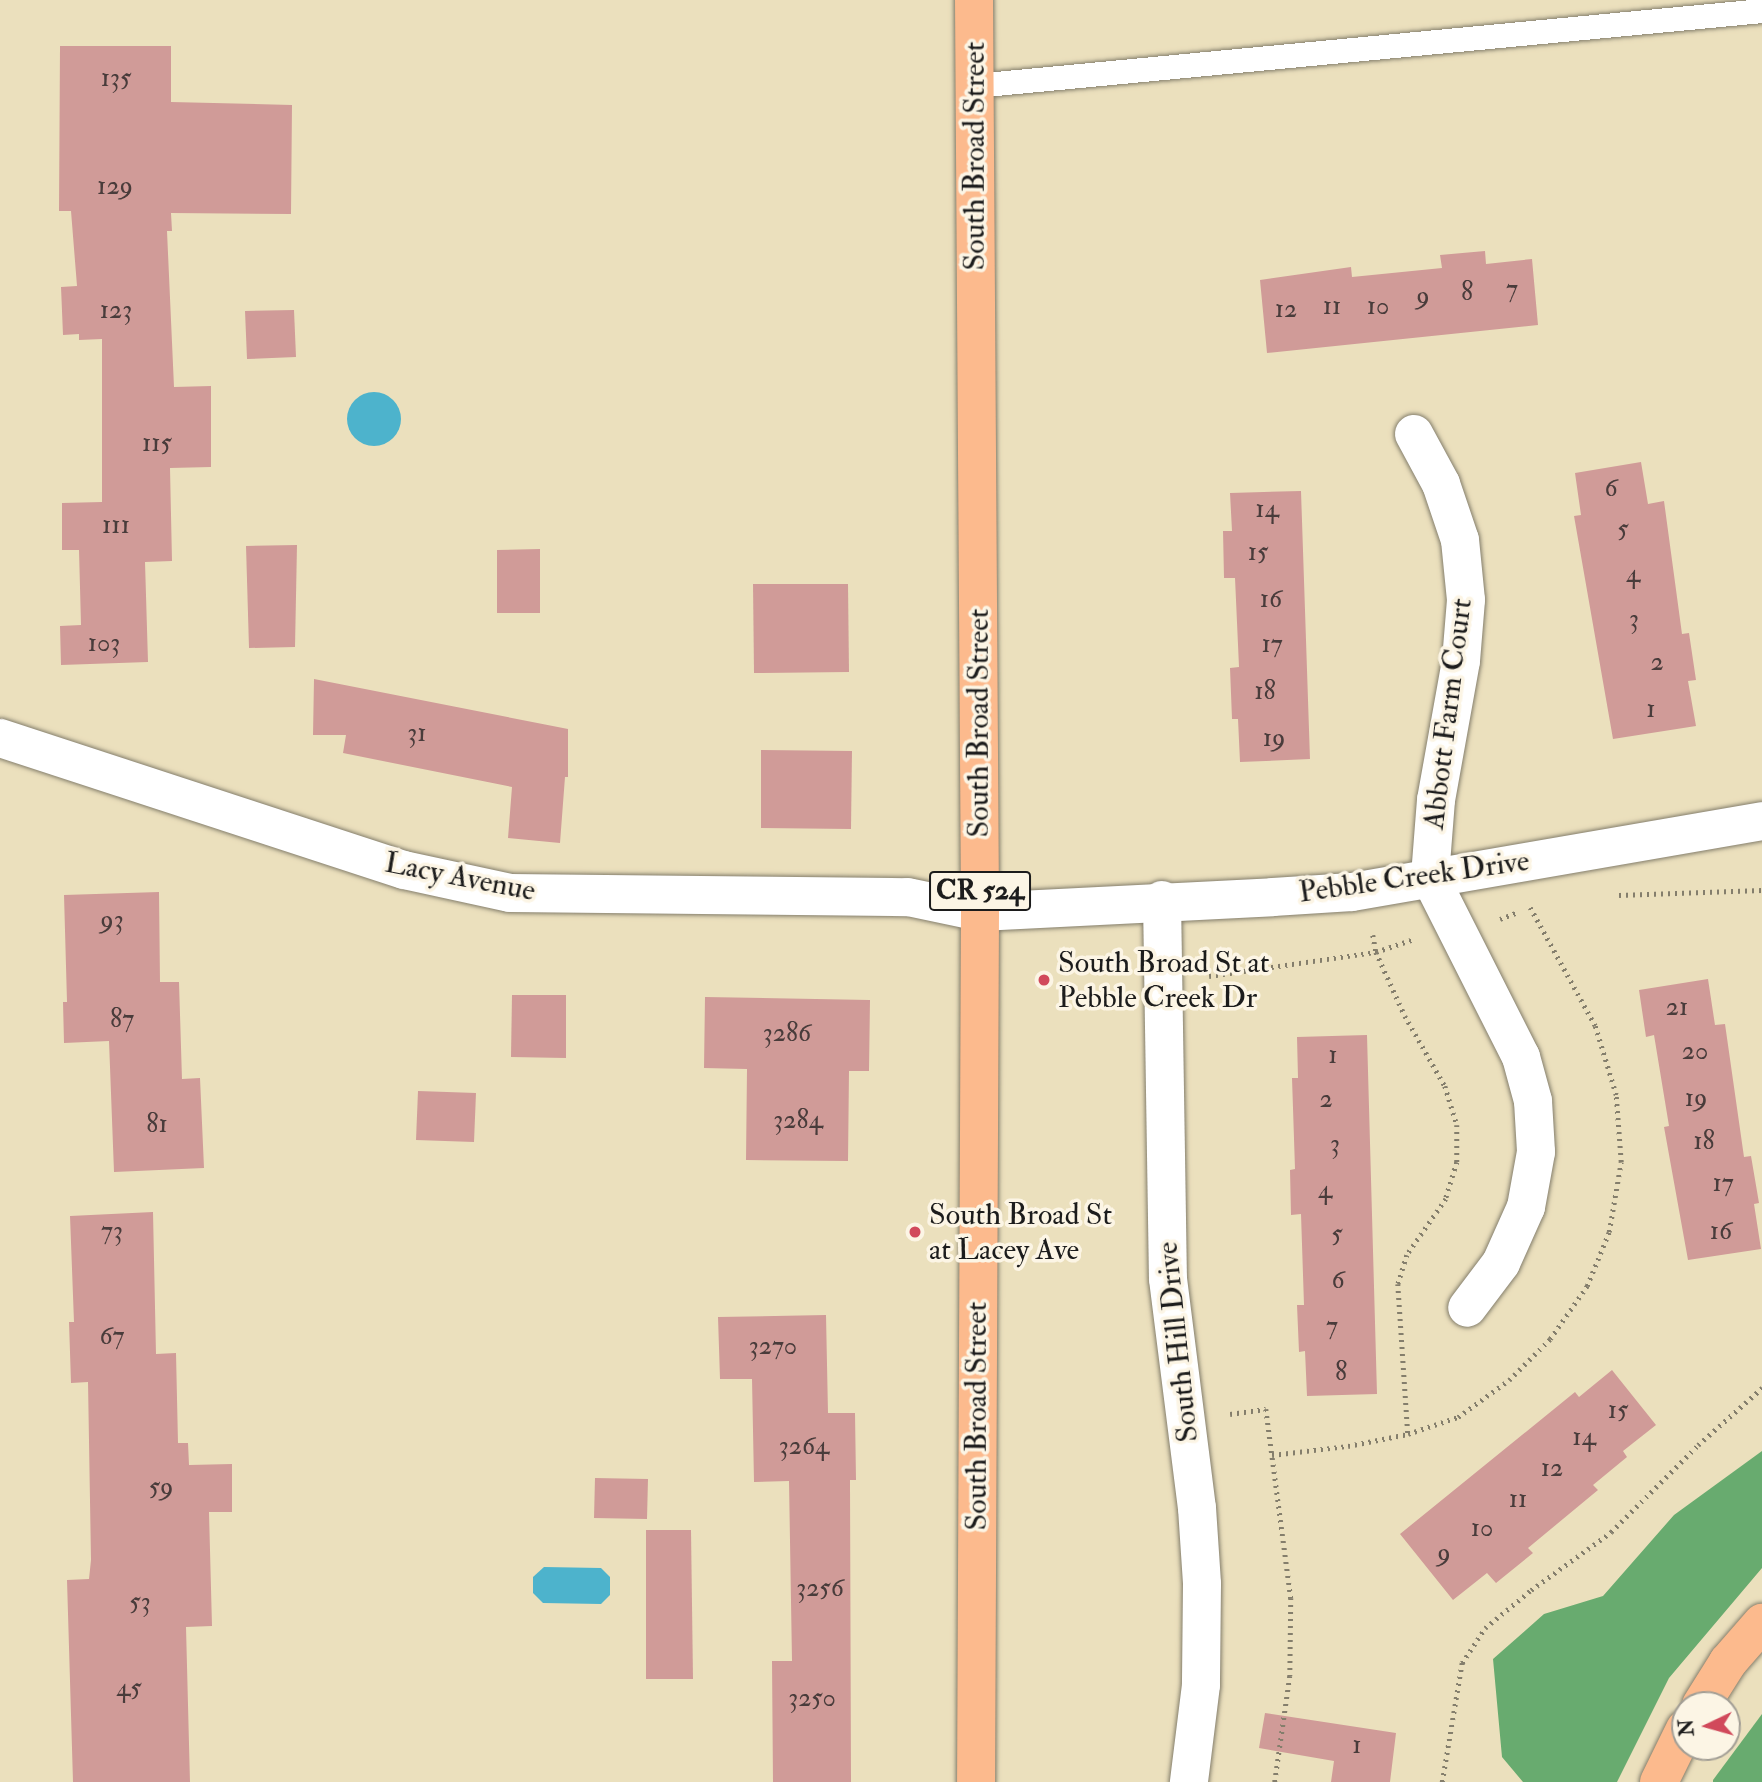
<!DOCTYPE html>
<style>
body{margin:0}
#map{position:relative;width:1762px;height:1782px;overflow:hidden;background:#ebe0bd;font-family:"IM FELL Double Pica",serif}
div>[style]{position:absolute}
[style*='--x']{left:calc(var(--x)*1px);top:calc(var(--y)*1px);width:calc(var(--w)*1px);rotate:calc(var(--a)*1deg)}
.forest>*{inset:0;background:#68ab6f}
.water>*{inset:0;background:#4db3cc}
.round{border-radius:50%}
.building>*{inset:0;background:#d09b98}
.path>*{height:4.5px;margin-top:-2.25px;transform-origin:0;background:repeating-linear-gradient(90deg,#847e6c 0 2px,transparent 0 7px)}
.roads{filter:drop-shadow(0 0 2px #847e6c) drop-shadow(0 0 2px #847e6c)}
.service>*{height:24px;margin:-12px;padding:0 12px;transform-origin:12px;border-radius:12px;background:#fff}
.minor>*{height:38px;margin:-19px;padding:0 19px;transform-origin:19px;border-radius:19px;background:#fff}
.primary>*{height:38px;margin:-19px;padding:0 19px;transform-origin:19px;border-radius:19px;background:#fcba8d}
.motorway>*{height:38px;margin:-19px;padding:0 19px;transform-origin:19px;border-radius:19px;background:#fcba8d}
.dots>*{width:19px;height:19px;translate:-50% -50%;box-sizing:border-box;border:4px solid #fcf5e5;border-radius:50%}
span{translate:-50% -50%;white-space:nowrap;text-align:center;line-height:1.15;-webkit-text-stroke:7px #fcf5e5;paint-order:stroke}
.number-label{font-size:26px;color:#493c3b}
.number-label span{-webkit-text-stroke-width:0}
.shield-label span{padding:2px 5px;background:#fcf5e5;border:2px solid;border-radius:5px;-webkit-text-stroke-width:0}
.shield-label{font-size:28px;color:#1c1c1c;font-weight:700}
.street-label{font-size:30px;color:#1c1c1c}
.poi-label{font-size:30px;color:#1c1c1c}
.left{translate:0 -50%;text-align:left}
.north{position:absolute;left:1671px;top:1691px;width:70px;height:70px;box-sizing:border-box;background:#fcf5e5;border:2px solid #a29e95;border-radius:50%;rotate:265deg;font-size:19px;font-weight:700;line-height:28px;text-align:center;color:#1c1c1c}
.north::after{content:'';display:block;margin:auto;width:24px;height:32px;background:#d1495b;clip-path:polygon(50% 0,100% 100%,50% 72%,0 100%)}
</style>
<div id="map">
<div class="forest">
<div style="clip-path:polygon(1762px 1451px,1762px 1568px,1669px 1678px,1617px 1782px,1523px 1782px,1502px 1757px,1493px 1659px,1544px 1614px,1603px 1596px,1674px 1515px)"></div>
<div style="clip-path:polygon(1762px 1714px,1762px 1782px,1713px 1782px,1713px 1780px)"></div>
</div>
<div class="water">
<div class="round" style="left:347px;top:392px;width:54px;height:54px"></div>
<div style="clip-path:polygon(544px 1567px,601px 1568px,610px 1577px,610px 1595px,601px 1604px,543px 1603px,533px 1593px,533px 1577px)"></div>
</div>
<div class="building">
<div style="clip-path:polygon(60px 46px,171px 46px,171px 102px,292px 105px,291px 214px,171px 213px,172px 231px,167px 231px,174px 387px,211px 386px,211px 467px,170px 468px,172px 561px,145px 562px,148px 662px,61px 665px,60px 626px,81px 625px,79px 550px,62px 550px,62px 503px,102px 502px,102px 339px,79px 340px,79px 334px,63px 335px,61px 287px,77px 286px,71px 211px,59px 211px)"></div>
<div style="clip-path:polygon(1485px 251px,1486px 264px,1532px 259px,1538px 325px,1267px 353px,1260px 280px,1351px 267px,1352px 277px,1442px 268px,1440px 255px)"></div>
<div style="clip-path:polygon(294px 310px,296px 357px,247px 359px,245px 311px)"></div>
<div style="clip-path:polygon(1641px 462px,1648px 504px,1664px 501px,1682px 634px,1689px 633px,1696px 680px,1688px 681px,1696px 726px,1613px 739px,1574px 516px,1581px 515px,1575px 473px)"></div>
<div style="clip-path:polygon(1301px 491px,1310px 759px,1240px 762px,1238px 719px,1232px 719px,1230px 668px,1239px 667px,1235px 578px,1224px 578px,1223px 531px,1232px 531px,1230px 493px)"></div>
<div style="clip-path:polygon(297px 545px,295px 647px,249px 648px,246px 546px)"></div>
<div style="clip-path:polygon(540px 549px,540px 613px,497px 613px,497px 550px)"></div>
<div style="clip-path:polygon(753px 584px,848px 584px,849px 672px,754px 673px)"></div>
<div style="clip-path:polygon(314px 679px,568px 729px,568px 777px,565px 777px,560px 843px,508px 838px,512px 787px,343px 753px,346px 735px,313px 735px)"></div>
<div style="clip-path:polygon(761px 750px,852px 751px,851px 829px,761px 828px)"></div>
<div style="clip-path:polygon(159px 892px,160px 982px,179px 982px,182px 1079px,200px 1078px,204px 1168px,114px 1172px,109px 1041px,64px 1043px,63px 1002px,67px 1002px,64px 895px)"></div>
<div style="clip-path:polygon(1708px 979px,1715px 1025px,1725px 1024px,1744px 1157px,1751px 1156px,1759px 1203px,1754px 1204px,1761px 1249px,1688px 1260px,1664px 1127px,1669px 1126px,1654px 1035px,1646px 1037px,1639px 990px)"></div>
<div style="clip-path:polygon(512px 995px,566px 995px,566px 1058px,511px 1057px)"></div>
<div style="clip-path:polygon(705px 997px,870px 1000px,869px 1071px,849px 1071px,848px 1161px,746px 1160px,747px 1069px,704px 1068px)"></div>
<div style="clip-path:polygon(1367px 1035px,1377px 1394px,1307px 1396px,1305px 1351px,1299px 1352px,1297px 1305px,1304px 1305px,1301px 1214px,1291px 1215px,1290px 1170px,1295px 1169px,1292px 1078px,1298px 1078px,1297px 1037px)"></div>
<div style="clip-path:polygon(418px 1091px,476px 1093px,474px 1142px,416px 1140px)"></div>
<div style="clip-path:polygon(153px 1212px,156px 1354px,176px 1353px,178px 1443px,188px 1443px,189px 1465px,232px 1464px,232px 1512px,209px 1512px,212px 1626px,186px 1627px,190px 1782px,73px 1782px,67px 1580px,89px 1579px,91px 1560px,88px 1382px,71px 1383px,69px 1322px,74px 1322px,70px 1216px)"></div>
<div style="clip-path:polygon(826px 1315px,828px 1413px,855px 1413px,856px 1480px,850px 1480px,851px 1782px,773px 1782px,772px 1661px,792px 1661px,789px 1481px,754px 1482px,752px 1379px,720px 1379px,718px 1317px)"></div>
<div style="clip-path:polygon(1612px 1370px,1656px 1425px,1623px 1451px,1627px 1457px,1593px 1485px,1598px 1490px,1528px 1548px,1533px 1553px,1496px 1583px,1487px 1573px,1453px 1600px,1400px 1534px,1575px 1392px,1579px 1397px)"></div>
<div style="clip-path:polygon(595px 1478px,648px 1479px,647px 1519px,594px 1518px)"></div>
<div style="clip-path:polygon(646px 1530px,691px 1530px,693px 1679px,646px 1679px)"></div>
<div style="clip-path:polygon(1265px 1713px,1396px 1733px,1390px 1782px,1331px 1782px,1334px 1761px,1259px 1748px)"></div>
</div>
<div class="path">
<div style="--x:1619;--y:895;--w:143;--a:-2"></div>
<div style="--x:1500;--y:919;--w:19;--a:-21"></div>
<div style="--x:1373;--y:935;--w:17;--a:80"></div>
<div style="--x:1376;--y:952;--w:70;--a:65.6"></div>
<div style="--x:1405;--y:1016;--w:81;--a:60.3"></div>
<div style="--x:1445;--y:1086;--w:41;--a:72.9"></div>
<div style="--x:1457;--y:1125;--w:37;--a:90"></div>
<div style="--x:1457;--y:1162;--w:39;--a:107"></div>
<div style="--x:1446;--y:1199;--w:68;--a:124.9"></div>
<div style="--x:1407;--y:1255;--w:30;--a:107"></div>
<div style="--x:1398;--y:1284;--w:150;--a:86.2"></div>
<div style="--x:1209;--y:976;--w:169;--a:-8.2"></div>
<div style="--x:1376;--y:952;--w:39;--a:-19"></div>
<div style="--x:1230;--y:1414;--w:36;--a:-8"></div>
<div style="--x:1266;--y:1409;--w:191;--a:82.5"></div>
<div style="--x:1291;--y:1598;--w:78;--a:90.7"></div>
<div style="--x:1290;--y:1676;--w:107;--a:98.1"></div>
<div style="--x:1272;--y:1455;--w:77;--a:-6.8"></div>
<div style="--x:1348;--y:1446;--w:61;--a:-11.3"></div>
<div style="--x:1408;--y:1434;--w:53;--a:-18.8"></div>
<div style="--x:1458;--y:1417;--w:63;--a:-36"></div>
<div style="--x:1509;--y:1380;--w:58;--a:-45"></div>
<div style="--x:1550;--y:1339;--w:65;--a:-55.1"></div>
<div style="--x:1587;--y:1286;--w:58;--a:-67.8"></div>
<div style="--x:1609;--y:1232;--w:71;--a:-80.3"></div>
<div style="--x:1621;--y:1162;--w:67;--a:-94.3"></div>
<div style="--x:1616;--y:1095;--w:72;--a:-106.9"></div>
<div style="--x:1595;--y:1026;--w:135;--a:-118.8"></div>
<div style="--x:1442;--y:1782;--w:121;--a:-80.5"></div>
<div style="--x:1462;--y:1663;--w:42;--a:-56.7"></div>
<div style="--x:1485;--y:1628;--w:60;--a:-39.6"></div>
<div style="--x:1531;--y:1590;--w:99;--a:-35.9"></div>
<div style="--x:1611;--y:1532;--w:123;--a:-45"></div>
<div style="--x:1698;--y:1445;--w:86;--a:-41.7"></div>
</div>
<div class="roads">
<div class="service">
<div style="--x:975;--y:86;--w:791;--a:-5.44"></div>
</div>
<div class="minor">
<div style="--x:1414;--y:434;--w:57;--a:61.6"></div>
<div style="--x:1441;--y:484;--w:59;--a:71.3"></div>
<div style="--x:1460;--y:540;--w:60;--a:84.3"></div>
<div style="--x:1466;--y:600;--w:61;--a:94.7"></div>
<div style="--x:1461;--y:661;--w:141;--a:100.2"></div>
<div style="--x:1436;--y:800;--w:77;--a:94.5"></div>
<div style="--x:1430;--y:877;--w:202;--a:63.2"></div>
<div style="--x:1521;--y:1057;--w:46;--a:74.7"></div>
<div style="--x:1533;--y:1101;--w:51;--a:86.6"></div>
<div style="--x:1536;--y:1152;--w:56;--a:100.3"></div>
<div style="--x:1526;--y:1207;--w:61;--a:114.1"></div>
<div style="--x:1501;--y:1263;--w:56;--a:127.1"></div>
<div style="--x:0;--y:738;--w:425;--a:18.1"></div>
<div style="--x:404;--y:870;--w:108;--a:12.2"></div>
<div style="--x:510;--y:893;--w:398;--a:0.6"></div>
<div style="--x:908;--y:897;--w:74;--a:11.8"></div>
<div style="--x:980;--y:912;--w:293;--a:-2.9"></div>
<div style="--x:1273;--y:897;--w:79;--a:-3.6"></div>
<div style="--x:1352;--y:892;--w:416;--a:-9.8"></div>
<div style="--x:1162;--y:900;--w:379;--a:89.1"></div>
<div style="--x:1168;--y:1279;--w:231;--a:82.8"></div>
<div style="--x:1197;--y:1508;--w:76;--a:86.2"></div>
<div style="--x:1202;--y:1584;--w:101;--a:90.6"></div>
<div style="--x:1201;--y:1685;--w:98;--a:97.1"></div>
</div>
<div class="primary">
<div style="--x:974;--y:0;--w:912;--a:89.62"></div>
<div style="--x:980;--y:912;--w:870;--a:90.26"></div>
</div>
<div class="motorway">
<div style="--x:1701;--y:1705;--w:51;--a:-57.9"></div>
<div style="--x:1728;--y:1662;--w:52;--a:-48.9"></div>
<div style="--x:1659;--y:1782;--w:59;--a:-63.9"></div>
</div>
</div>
<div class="dots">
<div style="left:1044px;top:980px;background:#d1495b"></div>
<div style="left:915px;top:1232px;background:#d1495b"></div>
</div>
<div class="number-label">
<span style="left:116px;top:79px">135</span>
<span style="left:115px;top:187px">129</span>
<span style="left:1512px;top:290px">7</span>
<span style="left:1467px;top:293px">8</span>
<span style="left:1423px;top:297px">9</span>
<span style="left:1332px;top:307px">11</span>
<span style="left:1378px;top:307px">10</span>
<span style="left:1286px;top:310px">12</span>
<span style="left:116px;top:311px">123</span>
<span style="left:157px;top:444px">115</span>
<span style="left:1611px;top:489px">6</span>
<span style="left:1267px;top:510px">14</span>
<span style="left:116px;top:526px">111</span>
<span style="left:1623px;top:530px">5</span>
<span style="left:1258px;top:553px">15</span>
<span style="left:1633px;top:575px">4</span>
<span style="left:1271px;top:600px">16</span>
<span style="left:1634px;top:620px">3</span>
<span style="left:104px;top:644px">103</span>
<span style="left:1272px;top:645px">17</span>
<span style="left:1657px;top:663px">2</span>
<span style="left:1265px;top:692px">18</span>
<span style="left:1651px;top:710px">1</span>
<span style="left:417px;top:734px">31</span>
<span style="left:1274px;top:739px">19</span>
<span style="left:112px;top:921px">93</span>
<span style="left:1677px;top:1008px">21</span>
<span style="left:122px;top:1020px">87</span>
<span style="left:787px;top:1034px">3286</span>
<span style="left:1695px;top:1052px">20</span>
<span style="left:1333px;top:1056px">1</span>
<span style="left:1696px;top:1099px">19</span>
<span style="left:1326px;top:1100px">2</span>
<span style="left:798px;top:1121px">3284</span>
<span style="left:157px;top:1125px">81</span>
<span style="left:1704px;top:1142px">18</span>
<span style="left:1335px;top:1145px">3</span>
<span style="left:1723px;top:1184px">17</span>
<span style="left:1325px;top:1191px">4</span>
<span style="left:112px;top:1232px">73</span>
<span style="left:1721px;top:1232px">16</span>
<span style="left:1337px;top:1235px">5</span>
<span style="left:1338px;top:1281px">6</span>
<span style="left:1332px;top:1327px">7</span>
<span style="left:112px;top:1337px">67</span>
<span style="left:773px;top:1347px">3270</span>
<span style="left:1341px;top:1373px">8</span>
<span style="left:1618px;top:1411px">15</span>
<span style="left:1584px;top:1438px">14</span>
<span style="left:804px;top:1447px">3264</span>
<span style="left:1552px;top:1469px">12</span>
<span style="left:161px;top:1488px">59</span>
<span style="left:1518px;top:1500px">11</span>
<span style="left:1482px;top:1529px">10</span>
<span style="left:1444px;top:1554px">9</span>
<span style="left:820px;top:1589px">3256</span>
<span style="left:140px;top:1603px">53</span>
<span style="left:129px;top:1689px">45</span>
<span style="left:812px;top:1699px">3250</span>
<span style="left:1357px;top:1746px">1</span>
</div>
<div class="shield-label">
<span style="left:980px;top:891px">CR 524</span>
</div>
<div class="street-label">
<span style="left:975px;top:156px;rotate:-90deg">South Broad Street</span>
<span style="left:1448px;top:714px;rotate:-83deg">Abbott Farm Court</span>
<span style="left:979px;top:723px;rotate:-90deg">South Broad Street</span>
<span style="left:460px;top:877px;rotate:11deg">Lacy Avenue</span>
<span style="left:1414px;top:877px;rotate:-8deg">Pebble Creek Drive</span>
<span style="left:1178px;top:1342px;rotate:-96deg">South Hill Drive</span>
<span style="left:977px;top:1416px;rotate:-90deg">South Broad Street</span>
</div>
<div class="poi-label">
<span class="left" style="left:1058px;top:980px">South Broad St at<br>Pebble Creek Dr</span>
<span class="left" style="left:929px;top:1232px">South Broad St<br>at Lacey Ave</span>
</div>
<div class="north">N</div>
</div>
